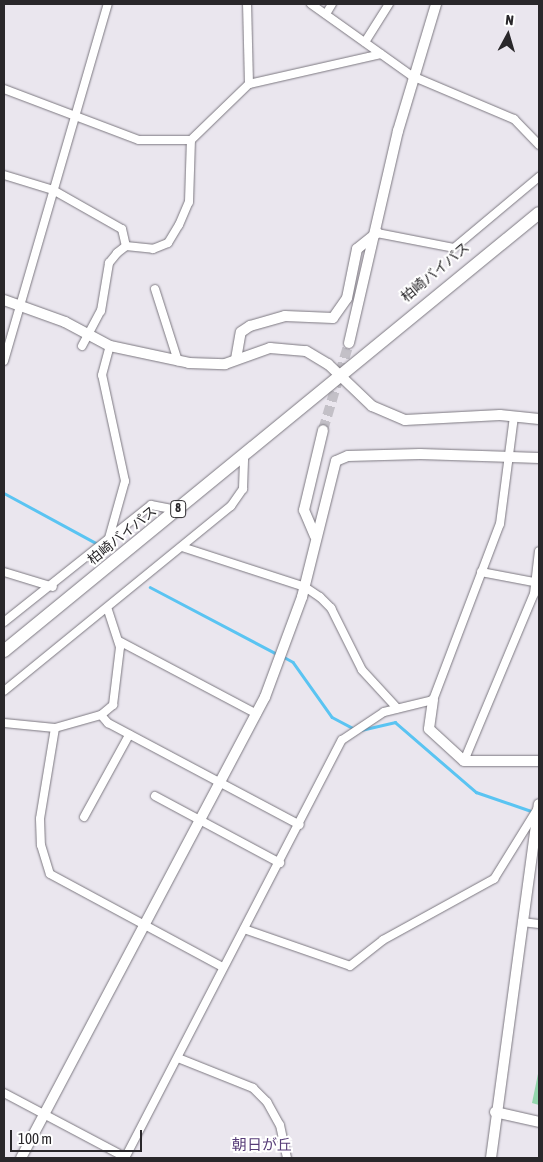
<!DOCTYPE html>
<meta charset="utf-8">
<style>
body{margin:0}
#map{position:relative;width:543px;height:1162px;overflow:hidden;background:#eae6ee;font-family:"Asap Condensed","Noto Sans JP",sans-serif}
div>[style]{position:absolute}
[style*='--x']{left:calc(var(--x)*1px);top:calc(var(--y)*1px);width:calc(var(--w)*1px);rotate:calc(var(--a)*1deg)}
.green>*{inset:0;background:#94d7ad}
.stream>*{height:2.5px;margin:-1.25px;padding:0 1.25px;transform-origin:1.25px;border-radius:1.25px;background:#5ac4f2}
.tertiary-tunnel>*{height:10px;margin-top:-5px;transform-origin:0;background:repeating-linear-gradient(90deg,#c3c0c7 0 10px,transparent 0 15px)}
.roads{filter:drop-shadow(0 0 1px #7c7880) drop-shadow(0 0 1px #7c7880)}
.minor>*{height:8px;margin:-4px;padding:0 4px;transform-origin:4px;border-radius:4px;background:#fff}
.tertiary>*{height:10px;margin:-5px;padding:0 5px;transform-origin:5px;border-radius:5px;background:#fff}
.trunk>*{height:12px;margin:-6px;padding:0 6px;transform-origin:6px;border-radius:6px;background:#fff}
span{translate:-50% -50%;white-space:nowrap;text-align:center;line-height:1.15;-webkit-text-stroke:4px #fff;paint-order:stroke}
.shield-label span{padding:1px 4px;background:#fff;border:1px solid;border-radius:4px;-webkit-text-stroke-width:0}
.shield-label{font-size:12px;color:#29272a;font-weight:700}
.street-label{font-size:14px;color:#29272a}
.neighbourhood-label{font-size:15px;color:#573d78}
.frame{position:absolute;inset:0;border:5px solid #29272a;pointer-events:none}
.north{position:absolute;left:483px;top:10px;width:50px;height:50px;-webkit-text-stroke:4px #fff;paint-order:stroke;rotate:6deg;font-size:14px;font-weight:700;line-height:20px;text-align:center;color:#29272a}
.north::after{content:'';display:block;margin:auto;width:18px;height:22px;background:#29272a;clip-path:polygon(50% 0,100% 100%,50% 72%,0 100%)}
.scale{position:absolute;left:10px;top:1130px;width:132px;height:22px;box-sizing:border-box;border:2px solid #29272a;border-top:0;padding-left:6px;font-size:15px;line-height:18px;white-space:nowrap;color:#29272a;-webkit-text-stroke:4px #fff;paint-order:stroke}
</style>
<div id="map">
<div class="green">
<div style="clip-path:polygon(539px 1069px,539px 1105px,532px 1103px)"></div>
</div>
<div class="stream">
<div style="--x:4;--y:493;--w:105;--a:28.5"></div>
<div style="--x:150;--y:587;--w:144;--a:27.8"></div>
<div style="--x:284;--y:657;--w:10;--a:29"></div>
<div style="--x:293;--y:662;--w:67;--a:54.7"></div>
<div style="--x:332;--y:717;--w:26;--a:28"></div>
<div style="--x:361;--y:730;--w:35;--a:-13"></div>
<div style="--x:395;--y:722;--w:107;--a:40.8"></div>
<div style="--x:476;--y:792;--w:61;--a:19"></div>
</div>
<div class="tertiary-tunnel">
<div style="--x:323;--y:430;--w:91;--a:-73.4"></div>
</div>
<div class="roads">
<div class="minor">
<div style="--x:311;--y:4;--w:124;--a:35.5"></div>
<div style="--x:412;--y:76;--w:111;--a:22.9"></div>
<div style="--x:514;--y:119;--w:36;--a:46"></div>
<div style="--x:326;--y:14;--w:12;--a:-59"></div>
<div style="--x:365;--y:42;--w:45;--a:-57.7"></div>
<div style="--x:249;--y:84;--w:135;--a:-12.8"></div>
<div style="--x:4;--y:89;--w:144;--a:20.7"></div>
<div style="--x:139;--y:140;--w:52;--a:0"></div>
<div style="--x:191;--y:140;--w:81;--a:-44"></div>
<div style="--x:249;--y:84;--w:80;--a:-91.4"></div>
<div style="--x:4;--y:175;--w:51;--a:17"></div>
<div style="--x:53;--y:190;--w:79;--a:29.5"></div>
<div style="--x:122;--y:229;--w:17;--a:77"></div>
<div style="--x:377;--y:233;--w:78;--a:11"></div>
<div style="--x:454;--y:248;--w:111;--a:-39.9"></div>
<div style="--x:155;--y:289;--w:76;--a:72.3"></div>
<div style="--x:82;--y:346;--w:40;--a:-62"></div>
<div style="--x:101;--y:311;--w:49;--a:-80.5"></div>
<div style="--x:109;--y:263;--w:13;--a:-51"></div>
<div style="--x:117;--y:253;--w:11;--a:-38"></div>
<div style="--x:126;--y:246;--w:27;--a:6"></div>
<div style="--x:153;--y:249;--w:16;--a:-22"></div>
<div style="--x:168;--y:243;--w:21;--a:-59"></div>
<div style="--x:179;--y:225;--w:25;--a:-67"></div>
<div style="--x:189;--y:202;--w:62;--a:-88.2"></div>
<div style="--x:4;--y:361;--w:372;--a:-73.8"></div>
<div style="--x:109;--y:538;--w:59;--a:-74.3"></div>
<div style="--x:125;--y:481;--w:108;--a:-102.2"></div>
<div style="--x:102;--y:375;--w:30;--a:-75"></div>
<div style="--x:182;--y:547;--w:129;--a:18"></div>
<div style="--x:305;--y:587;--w:18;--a:34"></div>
<div style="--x:320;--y:597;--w:16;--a:45"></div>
<div style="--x:331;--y:608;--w:69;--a:63.4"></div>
<div style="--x:362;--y:670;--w:52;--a:47.4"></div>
<div style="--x:4;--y:572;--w:51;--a:17"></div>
<div style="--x:481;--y:572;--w:59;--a:10.7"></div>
<div style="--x:4;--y:622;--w:188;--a:-38.5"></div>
<div style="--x:151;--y:505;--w:25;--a:11"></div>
<div style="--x:119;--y:641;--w:156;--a:27.9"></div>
<div style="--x:4;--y:691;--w:293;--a:-39.2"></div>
<div style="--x:231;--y:506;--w:21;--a:-55"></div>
<div style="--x:243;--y:489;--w:36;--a:-88"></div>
<div style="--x:101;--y:715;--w:11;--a:49"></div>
<div style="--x:108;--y:723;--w:217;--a:28"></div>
<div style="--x:4;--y:723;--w:51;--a:5.6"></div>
<div style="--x:55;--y:728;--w:48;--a:-15.8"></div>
<div style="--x:101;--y:715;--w:16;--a:-40"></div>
<div style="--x:113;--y:705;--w:58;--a:-83.1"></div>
<div style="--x:120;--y:647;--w:39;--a:-108"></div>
<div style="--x:55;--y:728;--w:92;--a:99.4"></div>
<div style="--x:40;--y:819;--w:26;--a:88"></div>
<div style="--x:41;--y:845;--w:30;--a:73"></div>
<div style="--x:50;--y:874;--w:196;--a:28.3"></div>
<div style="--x:464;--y:761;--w:181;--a:-67.3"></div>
<div style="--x:534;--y:594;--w:43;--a:-83.4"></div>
<div style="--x:155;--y:796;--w:142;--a:28.2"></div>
<div style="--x:84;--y:817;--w:94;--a:-61.2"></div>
<div style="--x:522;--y:922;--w:17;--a:7"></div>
<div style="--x:244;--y:929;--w:112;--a:19.2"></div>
<div style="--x:350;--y:966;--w:42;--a:-38.2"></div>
<div style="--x:383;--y:940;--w:127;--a:-28.8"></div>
<div style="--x:494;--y:879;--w:84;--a:-58.2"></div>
<div style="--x:178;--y:1058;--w:81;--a:21.8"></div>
<div style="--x:253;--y:1088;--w:20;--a:45"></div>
<div style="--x:267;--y:1102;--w:26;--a:61"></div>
<div style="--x:280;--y:1125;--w:34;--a:78"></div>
<div style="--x:4;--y:1093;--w:137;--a:27.9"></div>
<div style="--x:125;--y:1158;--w:471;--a:-62.6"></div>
<div style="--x:342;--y:740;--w:50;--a:-33.7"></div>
<div style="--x:384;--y:712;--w:50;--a:-13.8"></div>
<div style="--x:433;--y:700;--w:188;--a:-69.2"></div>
<div style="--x:500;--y:524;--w:109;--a:-82.6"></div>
</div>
<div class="tertiary">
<div style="--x:4;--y:300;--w:65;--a:19.8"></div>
<div style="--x:65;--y:322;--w:51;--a:28.1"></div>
<div style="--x:110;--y:346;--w:81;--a:12.1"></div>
<div style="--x:189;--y:363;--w:36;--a:2"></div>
<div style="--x:225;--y:364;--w:48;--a:-19.6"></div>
<div style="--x:270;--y:348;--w:36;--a:5"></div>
<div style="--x:306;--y:351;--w:26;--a:31"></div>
<div style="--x:328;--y:364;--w:61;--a:43.7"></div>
<div style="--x:372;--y:406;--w:36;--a:23"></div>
<div style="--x:405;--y:420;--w:95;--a:-3"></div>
<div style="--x:500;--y:415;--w:39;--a:6"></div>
<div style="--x:349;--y:343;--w:218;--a:-77"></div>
<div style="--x:398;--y:131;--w:133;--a:-73.3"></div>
<div style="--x:236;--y:359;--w:27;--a:-80"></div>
<div style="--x:241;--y:332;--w:11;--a:-34"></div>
<div style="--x:250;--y:326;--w:36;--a:-16"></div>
<div style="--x:285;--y:316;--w:48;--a:2.4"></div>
<div style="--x:333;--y:318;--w:24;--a:-55"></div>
<div style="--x:347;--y:298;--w:50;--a:-78.5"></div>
<div style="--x:357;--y:249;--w:26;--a:-39"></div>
<div style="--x:315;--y:536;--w:28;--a:-113"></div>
<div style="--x:304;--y:510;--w:82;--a:-76.6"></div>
<div style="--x:433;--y:700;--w:29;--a:98"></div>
<div style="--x:429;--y:729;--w:47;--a:42.4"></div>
<div style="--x:464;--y:761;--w:75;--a:0"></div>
<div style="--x:495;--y:1112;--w:45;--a:12.8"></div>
<div style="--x:21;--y:1158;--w:522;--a:-62.11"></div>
<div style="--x:265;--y:697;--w:107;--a:-69.7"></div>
<div style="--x:302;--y:597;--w:140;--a:-76"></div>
<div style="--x:336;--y:461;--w:13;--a:-23"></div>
<div style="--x:348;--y:456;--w:72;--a:-1.6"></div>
<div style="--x:420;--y:454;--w:119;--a:1.9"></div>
<div style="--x:491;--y:1158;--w:357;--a:-82.3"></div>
</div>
<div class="trunk">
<div style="--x:4;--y:651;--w:691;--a:-39.31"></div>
</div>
</div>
<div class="shield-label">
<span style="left:178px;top:509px">8</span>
</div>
<div class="street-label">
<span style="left:435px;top:272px;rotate:-40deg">柏崎バイパス</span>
<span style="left:122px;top:535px;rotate:-39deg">柏崎バイパス</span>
</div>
<div class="neighbourhood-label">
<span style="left:262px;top:1145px">朝日が丘</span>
</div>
<div class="frame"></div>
<div class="north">N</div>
<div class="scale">100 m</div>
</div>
